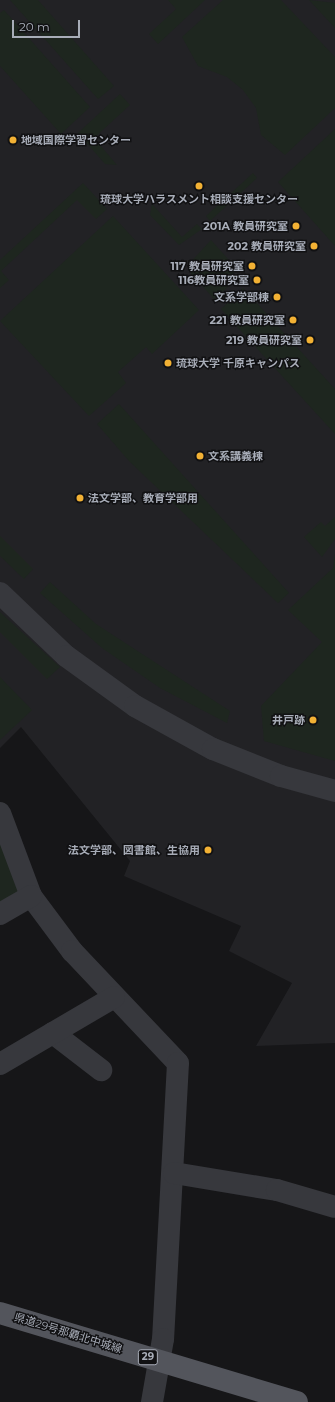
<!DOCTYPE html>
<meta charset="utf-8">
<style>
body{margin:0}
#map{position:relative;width:335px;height:1402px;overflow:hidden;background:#161618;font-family:Montserrat,"Noto Sans JP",sans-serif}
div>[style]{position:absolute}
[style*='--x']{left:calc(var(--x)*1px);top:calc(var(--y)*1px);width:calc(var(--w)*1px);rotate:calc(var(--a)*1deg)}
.built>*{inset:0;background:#222225}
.green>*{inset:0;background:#1e261f}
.minor>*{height:22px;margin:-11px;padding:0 11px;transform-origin:11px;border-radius:11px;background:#37383d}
.major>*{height:22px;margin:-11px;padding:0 11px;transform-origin:11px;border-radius:11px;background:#53555c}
.dots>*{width:11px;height:11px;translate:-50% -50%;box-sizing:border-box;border:2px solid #111113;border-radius:50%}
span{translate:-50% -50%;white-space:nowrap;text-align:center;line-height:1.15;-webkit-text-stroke:3px #111113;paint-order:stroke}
.shield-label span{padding:1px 3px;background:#111113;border:1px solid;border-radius:3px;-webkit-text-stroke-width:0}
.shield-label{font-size:10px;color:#a8adb8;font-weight:700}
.poi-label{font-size:11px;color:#a8adb8;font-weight:700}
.left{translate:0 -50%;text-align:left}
.right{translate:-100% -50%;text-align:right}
.street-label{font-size:11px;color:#a8adb8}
.scale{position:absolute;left:12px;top:20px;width:68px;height:18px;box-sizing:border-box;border:2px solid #a8adb8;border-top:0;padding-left:5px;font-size:12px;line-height:14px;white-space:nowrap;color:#a8adb8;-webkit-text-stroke:3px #111113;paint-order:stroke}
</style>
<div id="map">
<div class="built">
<div style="clip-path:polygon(0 0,335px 0,335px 1043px,256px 1046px,292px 983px,229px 951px,241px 926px,124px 876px,130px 861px,21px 727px,0 748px)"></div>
</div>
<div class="green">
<div style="clip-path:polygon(10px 0,38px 0,114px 86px,98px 99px)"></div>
<div style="clip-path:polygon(168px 0,205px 0,158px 44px,149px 34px,176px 9px)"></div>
<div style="clip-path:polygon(223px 0,281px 0,335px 57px,335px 108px,285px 155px,261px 135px,256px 108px,243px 90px,227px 77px,198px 66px,182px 37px)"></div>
<div style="clip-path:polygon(309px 0,335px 3px,335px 28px)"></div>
<div style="clip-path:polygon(4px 10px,90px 107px,61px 134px,0 66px,0 13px)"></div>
<div style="clip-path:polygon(120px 94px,130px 105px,94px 138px,117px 165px,105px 164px,78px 133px)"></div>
<div style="clip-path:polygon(335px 129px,335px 246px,278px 182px)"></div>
<div style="clip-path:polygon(253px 173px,257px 178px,210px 221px,206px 216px)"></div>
<div style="clip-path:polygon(83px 183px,107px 209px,96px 219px,77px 200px,1px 271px,9px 280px,0 288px,0 260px)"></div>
<div style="clip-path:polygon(152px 204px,182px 237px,197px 224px,202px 229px,179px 245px,150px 215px)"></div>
<div style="clip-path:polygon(113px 216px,199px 310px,152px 354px,146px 347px,118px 372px,126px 383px,89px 416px,0 321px)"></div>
<div style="clip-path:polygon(211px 240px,237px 269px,233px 274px,237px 279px,214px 299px,189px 271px,188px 265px)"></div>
<div style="clip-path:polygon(243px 288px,335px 389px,335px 434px,221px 309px)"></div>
<div style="clip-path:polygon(119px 404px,289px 593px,278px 603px,129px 461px,97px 424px)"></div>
<div style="clip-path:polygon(335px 517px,335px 539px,322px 557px,304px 537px,321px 522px,325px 526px)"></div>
<div style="clip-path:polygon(0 536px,33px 569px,24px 579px,0 556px)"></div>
<div style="clip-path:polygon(335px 554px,335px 761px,264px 741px,261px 706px,322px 642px,288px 610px,333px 568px)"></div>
<div style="clip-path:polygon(50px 582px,96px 624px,230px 711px,227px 723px,160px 688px,102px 648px,40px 593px)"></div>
<div style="clip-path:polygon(0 612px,60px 667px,47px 679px,0 632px)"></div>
<div style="clip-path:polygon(0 677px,32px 710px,0 740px)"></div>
<div style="clip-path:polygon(0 813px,31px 896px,0 914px)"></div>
</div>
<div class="minor">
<div style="--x:0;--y:593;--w:91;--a:43.7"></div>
<div style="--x:66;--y:656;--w:85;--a:35.9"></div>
<div style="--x:135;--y:706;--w:89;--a:28.9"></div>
<div style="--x:213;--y:749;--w:73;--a:21.7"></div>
<div style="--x:281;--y:776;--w:56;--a:15.5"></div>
<div style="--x:0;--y:813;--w:89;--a:69.5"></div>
<div style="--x:31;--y:896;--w:69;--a:53.3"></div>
<div style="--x:72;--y:951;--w:154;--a:46.6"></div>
<div style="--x:178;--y:1063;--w:276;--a:93.1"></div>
<div style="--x:163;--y:1339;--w:64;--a:99.9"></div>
<div style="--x:0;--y:914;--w:36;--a:-30"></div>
<div style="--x:53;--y:1033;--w:61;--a:37.6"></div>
<div style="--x:0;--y:1064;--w:132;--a:-30.4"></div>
<div style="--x:174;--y:1173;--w:104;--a:9.4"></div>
<div style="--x:277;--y:1190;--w:60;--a:16.3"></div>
</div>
<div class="major">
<div style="--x:0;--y:1313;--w:310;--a:16.7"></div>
</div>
<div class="dots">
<div style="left:13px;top:140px;background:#f2b134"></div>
<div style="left:199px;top:186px;background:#f2b134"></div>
<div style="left:296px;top:226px;background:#f2b134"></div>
<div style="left:314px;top:246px;background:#f2b134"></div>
<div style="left:252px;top:266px;background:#f2b134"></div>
<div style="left:257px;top:280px;background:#f2b134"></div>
<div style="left:277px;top:297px;background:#f2b134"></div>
<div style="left:293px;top:320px;background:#f2b134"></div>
<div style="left:310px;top:340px;background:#f2b134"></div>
<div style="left:168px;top:363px;background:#f2b134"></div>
<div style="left:200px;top:456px;background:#f2b134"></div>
<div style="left:80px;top:498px;background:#f2b134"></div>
<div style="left:313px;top:720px;background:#f2b134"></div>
<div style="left:208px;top:850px;background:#f2b134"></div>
</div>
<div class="shield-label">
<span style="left:148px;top:1357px">29</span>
</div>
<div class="poi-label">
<span class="left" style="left:21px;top:140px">地域国際学習センター</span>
<span style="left:199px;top:199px">琉球大学ハラスメント相談支援センター</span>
<span class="right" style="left:288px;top:226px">201A 教員研究室</span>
<span class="right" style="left:306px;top:246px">202 教員研究室</span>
<span class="right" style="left:244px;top:266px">117 教員研究室</span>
<span class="right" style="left:249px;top:280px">116教員研究室</span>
<span class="right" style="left:269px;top:297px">文系学部棟</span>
<span class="right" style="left:285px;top:320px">221 教員研究室</span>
<span class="right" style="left:302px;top:340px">219 教員研究室</span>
<span class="left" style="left:176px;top:363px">琉球大学 千原キャンパス</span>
<span class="left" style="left:208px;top:456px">文系講義棟</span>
<span class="left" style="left:88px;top:498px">法文学部、教育学部用</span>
<span class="right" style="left:305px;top:720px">井戸跡</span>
<span class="right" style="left:200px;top:850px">法文学部、図書館、生協用</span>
</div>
<div class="street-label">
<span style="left:68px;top:1333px;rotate:17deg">県道29号那覇北中城線</span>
</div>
<div class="scale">20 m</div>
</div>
